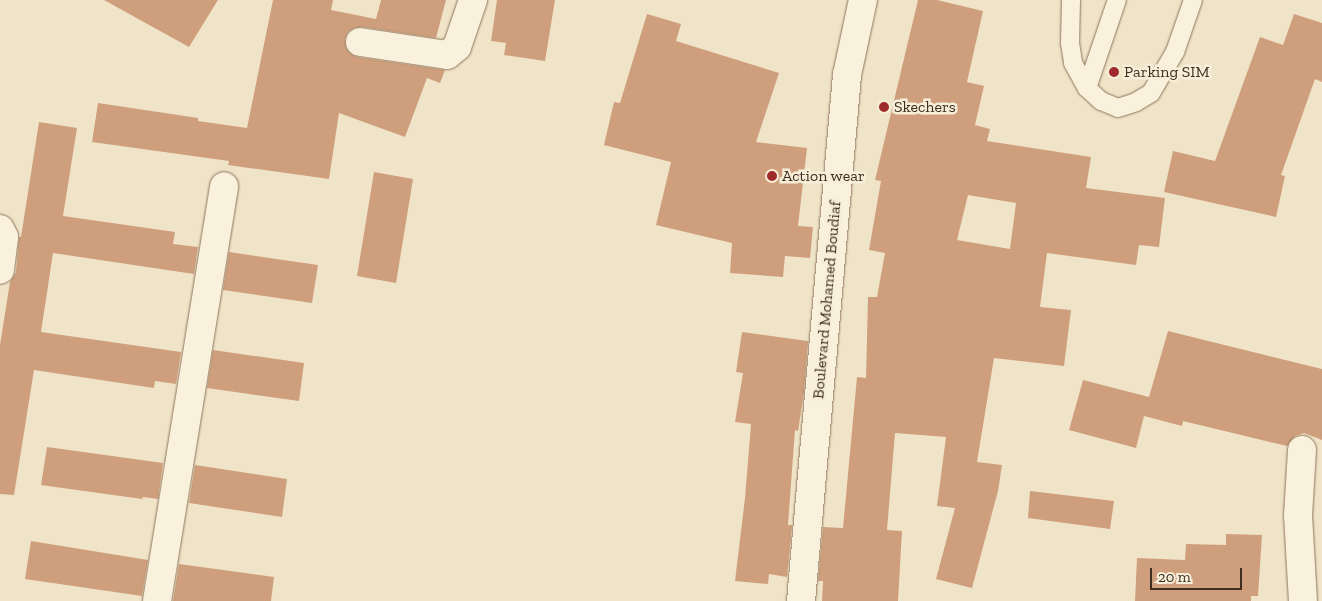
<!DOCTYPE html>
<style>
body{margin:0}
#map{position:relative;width:1322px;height:601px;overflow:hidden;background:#f0e4c8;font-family:"Zilla Slab",serif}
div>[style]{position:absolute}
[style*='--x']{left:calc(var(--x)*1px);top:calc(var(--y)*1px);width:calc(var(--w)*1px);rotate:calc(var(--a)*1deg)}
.building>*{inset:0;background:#cf9f7d}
.roads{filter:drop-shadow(0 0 1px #8d765c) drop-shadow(0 0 1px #8d765c)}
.service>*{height:18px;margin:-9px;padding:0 9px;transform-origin:9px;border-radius:9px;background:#faf1dc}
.minor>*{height:28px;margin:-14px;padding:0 14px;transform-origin:14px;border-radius:14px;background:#faf1dc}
.secondary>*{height:28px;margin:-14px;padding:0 14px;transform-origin:14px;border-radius:14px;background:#faf1dc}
.dots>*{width:14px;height:14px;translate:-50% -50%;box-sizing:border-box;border:2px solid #f7eed8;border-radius:50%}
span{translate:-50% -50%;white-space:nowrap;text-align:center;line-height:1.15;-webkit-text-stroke:5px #f7eed8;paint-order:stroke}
.poi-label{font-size:16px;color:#3d2e20}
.left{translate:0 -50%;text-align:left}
.street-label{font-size:16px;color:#3d2e20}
.scale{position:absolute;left:1150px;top:568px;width:92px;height:22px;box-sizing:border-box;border:2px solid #3d2e20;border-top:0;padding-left:6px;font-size:15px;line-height:18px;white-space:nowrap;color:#3d2e20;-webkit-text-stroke:4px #f7eed8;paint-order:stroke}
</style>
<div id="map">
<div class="building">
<div style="clip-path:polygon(104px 0,218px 0,189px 47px)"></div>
<div style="clip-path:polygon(273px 0,333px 0,331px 10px,376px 19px,381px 0,446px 0,436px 38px,362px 27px,354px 28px,348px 32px,345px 39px,346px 48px,351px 54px,357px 57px,445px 70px,440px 83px,427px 78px,405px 137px,339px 113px,329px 179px,228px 165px,229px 161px,92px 142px,98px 103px,198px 118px,198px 121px,247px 128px)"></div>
<div style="clip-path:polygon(497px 0,555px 0,545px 61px,504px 55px,506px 43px,491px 41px)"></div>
<div style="clip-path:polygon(evenodd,918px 0,937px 0,983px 11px,967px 82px,984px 86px,975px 125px,990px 129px,987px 141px,1091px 157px,1086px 188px,1165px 198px,1159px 247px,1139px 245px,1136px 265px,1047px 253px,1040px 307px,1071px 310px,1064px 366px,994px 358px,977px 462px,1002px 465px,998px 491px,972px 588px,936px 579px,955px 508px,937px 506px,946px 437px,895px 433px,887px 530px,902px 531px,898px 601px,822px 601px,823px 581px,818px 581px,823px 527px,843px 528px,857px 377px,866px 378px,868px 297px,877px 297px,885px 253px,869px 250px,881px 181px,875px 180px,918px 0,968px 195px,1016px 203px,1010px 249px,957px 240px,968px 195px)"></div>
<div style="clip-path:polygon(647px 14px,681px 24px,676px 41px,779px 73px,756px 142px,807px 148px,798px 226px,813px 227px,810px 258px,785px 256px,783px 277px,730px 273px,732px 243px,656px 225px,671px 162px,604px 145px,614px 102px,620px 103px)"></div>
<div style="clip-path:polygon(1294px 14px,1322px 23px,1322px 82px,1315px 79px,1281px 175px,1285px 176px,1276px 217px,1164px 192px,1173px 151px,1215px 161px,1260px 37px,1283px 45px)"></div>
<div style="clip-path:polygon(39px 122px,77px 128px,63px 216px,175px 232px,173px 244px,198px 247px,194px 274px,53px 253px,41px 332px,181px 352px,176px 384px,155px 381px,154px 388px,34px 370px,14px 495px,0 494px,0 345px,10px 282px,16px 272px,19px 237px,21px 237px)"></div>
<div style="clip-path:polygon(374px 172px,413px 179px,396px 283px,357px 276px)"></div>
<div style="clip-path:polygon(229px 252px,318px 265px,312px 303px,223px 290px)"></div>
<div style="clip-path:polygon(1168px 331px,1322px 369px,1322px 440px,1304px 433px,1295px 436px,1287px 446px,1183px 421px,1182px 426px,1144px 416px,1136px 448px,1069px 430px,1083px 380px,1149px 397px)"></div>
<div style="clip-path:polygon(742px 332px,808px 341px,804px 392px,798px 431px,795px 430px,788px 525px,792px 525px,787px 577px,769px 574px,768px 584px,735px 581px,745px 498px,751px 424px,735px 422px,743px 373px,736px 372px)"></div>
<div style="clip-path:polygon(213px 350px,304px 363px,299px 401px,207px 388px)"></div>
<div style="clip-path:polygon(47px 447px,163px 463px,158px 499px,143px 497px,142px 499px,41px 485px)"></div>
<div style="clip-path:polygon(195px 465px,287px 479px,282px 517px,189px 503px)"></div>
<div style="clip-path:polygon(1030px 491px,1114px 501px,1110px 529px,1028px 518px)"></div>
<div style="clip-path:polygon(1226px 534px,1262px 535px,1258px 596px,1251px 596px,1251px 601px,1135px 601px,1137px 558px,1185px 560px,1186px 544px,1226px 545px)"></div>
<div style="clip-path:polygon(31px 541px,148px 560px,142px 596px,25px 579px)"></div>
<div style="clip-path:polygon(179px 564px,274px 577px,271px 601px,173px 601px)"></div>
</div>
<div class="roads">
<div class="service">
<div style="--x:1071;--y:0;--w:43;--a:91.3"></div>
<div style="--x:1070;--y:43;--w:20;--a:81"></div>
<div style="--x:1073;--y:63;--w:29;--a:61"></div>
<div style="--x:1087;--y:88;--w:19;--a:43"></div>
<div style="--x:1101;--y:101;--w:18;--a:22"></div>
<div style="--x:1118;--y:108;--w:19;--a:-18"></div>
<div style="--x:1136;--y:102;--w:17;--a:-31"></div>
<div style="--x:1151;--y:93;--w:48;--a:-59.7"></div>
<div style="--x:1175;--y:52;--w:55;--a:-70.9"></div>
<div style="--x:1087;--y:88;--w:93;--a:-71.2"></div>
</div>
<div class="minor">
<div style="--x:360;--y:42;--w:88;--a:8.5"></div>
<div style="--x:447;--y:55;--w:13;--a:-39"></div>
<div style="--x:457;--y:47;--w:50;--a:-71.2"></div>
<div style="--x:0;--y:229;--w:9;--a:63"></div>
<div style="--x:4;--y:237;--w:33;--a:97"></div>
<div style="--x:1302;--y:450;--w:65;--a:93.5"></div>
<div style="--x:1298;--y:515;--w:86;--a:86.7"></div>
<div style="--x:157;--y:601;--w:420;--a:-80.8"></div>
</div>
<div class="secondary">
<div style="--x:801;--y:601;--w:528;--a:-85"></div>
<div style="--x:847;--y:75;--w:77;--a:-78"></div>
</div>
</div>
<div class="dots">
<div style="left:1114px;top:72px;background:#9e2a2b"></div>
<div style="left:884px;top:107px;background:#9e2a2b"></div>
<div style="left:772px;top:176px;background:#9e2a2b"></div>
</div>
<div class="poi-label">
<span class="left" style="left:1124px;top:72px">Parking SIM</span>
<span class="left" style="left:894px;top:107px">Skechers</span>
<span class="left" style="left:782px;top:176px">Action wear</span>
</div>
<div class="street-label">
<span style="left:827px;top:300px;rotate:-85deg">Boulevard Mohamed Boudiaf</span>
</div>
<div class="scale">20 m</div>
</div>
